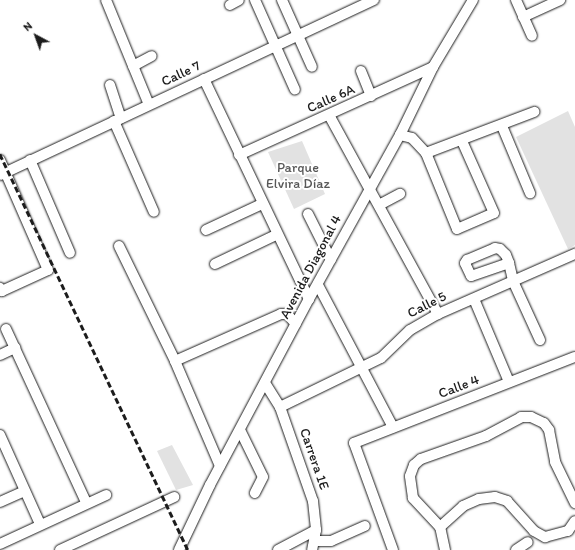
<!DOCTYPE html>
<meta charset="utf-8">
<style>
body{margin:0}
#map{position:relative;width:575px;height:550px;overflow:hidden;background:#fff;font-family:Itim,sans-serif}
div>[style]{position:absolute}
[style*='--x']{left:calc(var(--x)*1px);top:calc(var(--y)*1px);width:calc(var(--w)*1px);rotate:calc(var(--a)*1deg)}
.green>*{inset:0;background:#e2e2e2}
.roads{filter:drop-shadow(0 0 1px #1c1c1c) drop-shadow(0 0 1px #1c1c1c)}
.minor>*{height:10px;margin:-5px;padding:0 5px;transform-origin:5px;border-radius:5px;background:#fff}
.rail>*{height:2.5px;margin-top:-1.25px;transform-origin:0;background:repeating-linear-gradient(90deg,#1c1c1c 0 6px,transparent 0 9px)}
span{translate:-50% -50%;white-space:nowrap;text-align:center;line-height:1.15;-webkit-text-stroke:4px #fff;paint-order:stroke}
.street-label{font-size:14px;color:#1c1c1c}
.park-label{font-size:14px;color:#575757}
.north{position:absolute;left:16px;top:16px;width:40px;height:40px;-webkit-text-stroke:3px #fff;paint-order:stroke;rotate:319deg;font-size:11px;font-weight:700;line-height:16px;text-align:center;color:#1c1c1c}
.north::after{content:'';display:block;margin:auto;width:14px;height:18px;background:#1c1c1c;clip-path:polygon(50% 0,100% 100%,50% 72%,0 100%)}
</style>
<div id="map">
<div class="green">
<div style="clip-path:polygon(568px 111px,575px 127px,575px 245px,568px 249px,516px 137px)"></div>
<div style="clip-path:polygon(302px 141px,325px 194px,294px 209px,268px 152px)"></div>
<div style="clip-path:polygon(172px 445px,193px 485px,176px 490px,157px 451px)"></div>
</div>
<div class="roads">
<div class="minor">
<div style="--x:106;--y:0;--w:113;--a:67.7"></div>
<div style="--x:255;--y:0;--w:98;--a:66"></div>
<div style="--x:282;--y:0;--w:73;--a:65.9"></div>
<div style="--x:516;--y:0;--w:39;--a:66"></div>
<div style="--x:230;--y:5;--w:10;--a:-29"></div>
<div style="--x:523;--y:17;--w:41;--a:-24.7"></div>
<div style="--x:133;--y:66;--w:21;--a:-28"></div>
<div style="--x:361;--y:71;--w:27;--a:68"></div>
<div style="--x:204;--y:79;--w:244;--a:64.5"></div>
<div style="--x:110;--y:85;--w:35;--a:72"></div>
<div style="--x:329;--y:115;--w:227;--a:61.3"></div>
<div style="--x:114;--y:121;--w:99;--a:66.3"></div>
<div style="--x:502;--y:126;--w:73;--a:67.3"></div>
<div style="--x:400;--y:135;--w:12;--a:14"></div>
<div style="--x:412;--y:138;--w:21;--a:47"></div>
<div style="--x:426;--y:153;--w:116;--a:-20.8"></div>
<div style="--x:426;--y:153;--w:82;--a:67.8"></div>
<div style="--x:457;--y:229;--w:40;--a:-23.4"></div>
<div style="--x:494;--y:213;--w:79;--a:-114"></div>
<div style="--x:239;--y:155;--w:213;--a:-24.4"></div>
<div style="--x:0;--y:160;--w:120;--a:66.4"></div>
<div style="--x:48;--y:270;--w:51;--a:155.5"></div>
<div style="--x:2;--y:291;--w:4;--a:-124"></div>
<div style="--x:30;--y:160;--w:101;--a:66.7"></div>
<div style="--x:0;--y:175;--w:413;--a:-25.1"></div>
<div style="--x:379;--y:205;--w:24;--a:-28"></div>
<div style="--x:308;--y:214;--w:51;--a:63.4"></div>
<div style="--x:206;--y:230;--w:62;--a:-24.9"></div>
<div style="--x:119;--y:246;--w:128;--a:64"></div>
<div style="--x:175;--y:361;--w:114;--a:66.8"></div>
<div style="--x:509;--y:263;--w:40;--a:161.1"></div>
<div style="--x:471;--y:276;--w:14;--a:-115"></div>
<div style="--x:465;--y:263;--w:4;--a:-56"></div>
<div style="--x:467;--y:260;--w:30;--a:-23"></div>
<div style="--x:495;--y:248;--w:5;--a:11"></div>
<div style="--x:500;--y:249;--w:8;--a:45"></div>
<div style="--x:506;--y:255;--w:9;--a:69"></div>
<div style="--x:509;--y:263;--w:18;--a:77"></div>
<div style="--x:513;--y:281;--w:65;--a:65.4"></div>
<div style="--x:215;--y:264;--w:68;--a:-25.4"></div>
<div style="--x:318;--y:285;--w:161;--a:62.2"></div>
<div style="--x:474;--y:299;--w:90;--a:67.1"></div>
<div style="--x:6;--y:329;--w:191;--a:65.2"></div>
<div style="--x:0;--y:355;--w:17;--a:-25"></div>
<div style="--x:175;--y:361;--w:116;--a:-23.9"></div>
<div style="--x:281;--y:314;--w:6;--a:0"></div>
<div style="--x:287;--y:314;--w:13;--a:48"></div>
<div style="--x:265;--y:383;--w:28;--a:58"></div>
<div style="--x:280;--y:407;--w:100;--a:70.7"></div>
<div style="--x:313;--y:501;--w:29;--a:84"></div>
<div style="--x:316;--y:530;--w:20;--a:101"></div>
<div style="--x:280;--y:407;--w:112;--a:-25.9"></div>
<div style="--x:381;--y:358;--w:40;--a:-44"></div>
<div style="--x:410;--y:330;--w:32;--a:-30"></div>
<div style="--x:438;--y:314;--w:150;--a:-23.7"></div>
<div style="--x:240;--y:430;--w:52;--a:63.9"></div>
<div style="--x:263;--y:477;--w:18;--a:117"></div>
<div style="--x:0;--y:435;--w:98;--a:65.8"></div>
<div style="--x:0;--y:502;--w:27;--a:-24"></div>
<div style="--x:440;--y:527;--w:31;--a:-42"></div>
<div style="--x:463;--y:506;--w:17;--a:-24"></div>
<div style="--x:479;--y:499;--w:16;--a:-7"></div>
<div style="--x:495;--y:497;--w:13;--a:18"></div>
<div style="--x:507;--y:501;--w:40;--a:48"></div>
<div style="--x:534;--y:531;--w:13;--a:29"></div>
<div style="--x:545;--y:537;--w:24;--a:-15"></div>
<div style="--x:568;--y:531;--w:12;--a:-55"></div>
<div style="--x:315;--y:541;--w:16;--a:0"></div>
<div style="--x:331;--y:541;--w:37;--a:-24"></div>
<div style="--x:0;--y:544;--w:117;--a:-24.8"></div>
<div style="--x:60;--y:550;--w:126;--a:-24.9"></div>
<div style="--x:179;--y:550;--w:72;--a:-64.5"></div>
<div style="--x:210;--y:485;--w:211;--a:-62"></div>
<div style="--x:309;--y:299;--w:188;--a:-61"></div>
<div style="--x:400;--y:135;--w:76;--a:-64.1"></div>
<div style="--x:433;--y:67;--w:78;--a:-59.2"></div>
<div style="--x:278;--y:550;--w:43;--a:-27.8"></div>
<div style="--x:393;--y:550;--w:114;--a:-110"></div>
<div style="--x:354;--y:443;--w:237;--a:-21.3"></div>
<div style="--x:445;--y:550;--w:24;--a:-102"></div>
<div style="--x:440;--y:527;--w:40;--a:-133"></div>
<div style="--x:413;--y:498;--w:22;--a:-98"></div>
<div style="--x:410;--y:476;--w:12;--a:-70"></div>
<div style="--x:414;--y:465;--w:9;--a:-41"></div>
<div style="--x:421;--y:459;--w:69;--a:-19.5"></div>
<div style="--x:486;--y:436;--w:40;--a:-28"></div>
<div style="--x:521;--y:417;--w:10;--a:0"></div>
<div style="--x:531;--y:417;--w:14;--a:25"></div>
<div style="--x:544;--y:423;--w:9;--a:54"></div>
<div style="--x:549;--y:430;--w:33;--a:79"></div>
<div style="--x:555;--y:462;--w:46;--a:64"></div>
<div style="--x:516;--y:550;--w:14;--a:-34"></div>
</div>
</div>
<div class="rail">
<div style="--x:0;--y:154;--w:438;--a:64.6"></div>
</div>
<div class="street-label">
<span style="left:181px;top:74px;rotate:-25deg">Calle 7</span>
<span style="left:331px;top:99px;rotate:-24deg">Calle 6A</span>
<span style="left:311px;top:267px;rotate:-62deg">Avenida Diagonal 4</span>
<span style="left:427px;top:305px;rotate:-27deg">Calle 5</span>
<span style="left:459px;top:387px;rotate:-21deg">Calle 4</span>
<span style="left:314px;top:459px;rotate:71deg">Carrera 1E</span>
</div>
<div class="park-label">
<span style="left:298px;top:176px">Parque<br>Elvira Díaz</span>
</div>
<div class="north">N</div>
</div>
